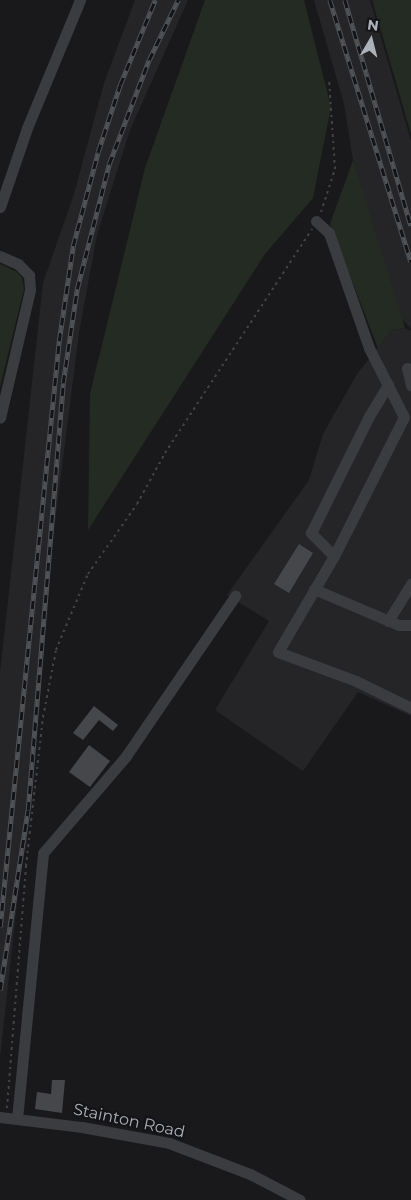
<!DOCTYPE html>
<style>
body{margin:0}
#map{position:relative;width:411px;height:1200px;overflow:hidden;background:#19191b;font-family:Montserrat,sans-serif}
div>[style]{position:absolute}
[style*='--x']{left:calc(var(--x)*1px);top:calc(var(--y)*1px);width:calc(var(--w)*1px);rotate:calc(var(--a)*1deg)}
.built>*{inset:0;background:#252528}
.green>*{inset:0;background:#232b23}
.building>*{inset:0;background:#46474b}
.path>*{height:2px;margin-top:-1px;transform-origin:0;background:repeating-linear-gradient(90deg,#404347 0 2.5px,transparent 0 6.5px)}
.minor>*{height:11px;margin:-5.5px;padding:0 5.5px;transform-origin:5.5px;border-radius:5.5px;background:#3a3c40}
.rail>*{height:4.5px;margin-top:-2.25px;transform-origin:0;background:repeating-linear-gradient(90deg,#141416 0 8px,#4f5257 0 16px);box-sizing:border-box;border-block:1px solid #4f5257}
span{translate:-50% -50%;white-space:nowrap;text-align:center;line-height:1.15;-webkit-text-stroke:4px #141416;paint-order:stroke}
.street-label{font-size:16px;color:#acb2ba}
.north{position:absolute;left:346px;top:15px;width:50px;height:50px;-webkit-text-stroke:4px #141416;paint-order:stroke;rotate:8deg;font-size:14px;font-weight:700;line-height:20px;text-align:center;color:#acb2ba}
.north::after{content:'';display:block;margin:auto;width:18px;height:22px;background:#acb2ba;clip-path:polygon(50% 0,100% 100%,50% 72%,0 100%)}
</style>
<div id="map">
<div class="built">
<div style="clip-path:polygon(135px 0,188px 0,130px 130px,97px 235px,79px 333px,54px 530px,27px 840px,20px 876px,0 1058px,0 673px,43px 283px,74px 194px,104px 83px)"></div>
<div style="clip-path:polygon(314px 0,370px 0,411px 141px,411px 329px,399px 316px,353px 160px,344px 104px)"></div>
<div style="clip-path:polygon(405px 328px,411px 331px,411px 716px,358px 692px,303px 771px,215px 710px,269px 621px,227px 595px,309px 480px,323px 434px,357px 374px,392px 330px)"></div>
</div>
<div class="green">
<div style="clip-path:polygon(205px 0,304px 0,331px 107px,313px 198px,265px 254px,88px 530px,90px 394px,145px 168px)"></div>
<div style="clip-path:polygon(372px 0,411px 0,411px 134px)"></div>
<div style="clip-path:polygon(353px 160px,405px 328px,392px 330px,378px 348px,330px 224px)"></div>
<div style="clip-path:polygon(0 264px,17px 272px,22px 278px,24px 289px,0 387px)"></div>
</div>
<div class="building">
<div style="clip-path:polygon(299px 544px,313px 553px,289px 593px,274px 584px)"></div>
<div style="clip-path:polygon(94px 706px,118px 725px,113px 731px,99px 720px,83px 740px,73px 733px)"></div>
<div style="clip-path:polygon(89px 745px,110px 761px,90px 787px,69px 772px)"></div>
<div style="clip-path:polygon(52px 1080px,65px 1080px,62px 1113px,35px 1109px,37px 1092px,51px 1094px)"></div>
</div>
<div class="path">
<div style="--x:321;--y:212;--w:45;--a:-72"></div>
<div style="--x:335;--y:169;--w:90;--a:-93.8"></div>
<div style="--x:7;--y:1108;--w:243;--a:-85.5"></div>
<div style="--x:26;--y:866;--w:150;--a:-83.5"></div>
<div style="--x:43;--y:717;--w:68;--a:-79"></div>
<div style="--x:56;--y:650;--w:82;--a:-67.2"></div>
<div style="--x:88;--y:574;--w:85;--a:-55"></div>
<div style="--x:137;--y:504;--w:58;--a:-61.2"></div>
<div style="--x:165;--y:453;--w:268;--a:-56.7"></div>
</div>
<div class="minor">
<div style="--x:0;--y:207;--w:83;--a:-71.1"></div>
<div style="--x:27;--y:128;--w:139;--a:-67.5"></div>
<div style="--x:316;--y:221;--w:18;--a:43"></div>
<div style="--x:329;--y:233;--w:122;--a:70.8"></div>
<div style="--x:369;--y:348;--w:77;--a:63.1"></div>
<div style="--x:404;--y:417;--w:156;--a:116.7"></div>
<div style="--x:334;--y:556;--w:33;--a:-135"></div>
<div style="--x:311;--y:533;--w:128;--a:-63.6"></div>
<div style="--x:368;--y:418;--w:39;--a:-59"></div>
<div style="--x:0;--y:256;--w:20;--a:24"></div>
<div style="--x:18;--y:264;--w:16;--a:45"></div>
<div style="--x:29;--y:275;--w:15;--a:86"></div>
<div style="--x:30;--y:290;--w:131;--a:103.2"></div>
<div style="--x:407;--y:368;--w:18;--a:77"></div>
<div style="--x:334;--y:556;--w:111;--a:120.3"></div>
<div style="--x:278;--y:652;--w:83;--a:20.4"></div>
<div style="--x:356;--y:681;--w:61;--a:26.1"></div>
<div style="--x:314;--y:589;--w:92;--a:23"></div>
<div style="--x:399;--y:625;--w:12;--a:0"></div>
<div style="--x:388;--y:621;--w:44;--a:-58.1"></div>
<div style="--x:0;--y:1117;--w:83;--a:7"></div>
<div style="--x:82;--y:1127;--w:88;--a:10.4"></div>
<div style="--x:169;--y:1143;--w:87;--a:20.9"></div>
<div style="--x:250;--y:1174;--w:56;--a:27.5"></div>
<div style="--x:17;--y:1119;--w:267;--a:-84.4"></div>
<div style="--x:43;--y:853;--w:128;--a:-49.4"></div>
<div style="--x:126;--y:756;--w:194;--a:-55.7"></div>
</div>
<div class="rail">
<div style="--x:330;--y:0;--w:274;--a:72.8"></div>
<div style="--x:345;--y:0;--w:235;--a:73.7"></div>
<div style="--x:0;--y:927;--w:589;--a:-84.25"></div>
<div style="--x:59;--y:341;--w:96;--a:-81.6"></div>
<div style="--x:73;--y:246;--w:97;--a:-75.1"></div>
<div style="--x:98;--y:152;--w:71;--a:-71.8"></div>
<div style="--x:120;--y:85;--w:92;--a:-67.6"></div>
<div style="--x:0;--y:990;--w:182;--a:-81.2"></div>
<div style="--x:28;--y:810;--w:428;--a:-85.3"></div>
<div style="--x:63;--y:383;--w:95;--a:-81.5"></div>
<div style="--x:77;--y:289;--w:129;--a:-75.6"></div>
<div style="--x:109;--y:164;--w:111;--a:-69"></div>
<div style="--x:149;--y:60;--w:67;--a:-64.2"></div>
</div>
<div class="street-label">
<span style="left:129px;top:1121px;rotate:12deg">Stainton Road</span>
</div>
<div class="north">N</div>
</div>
